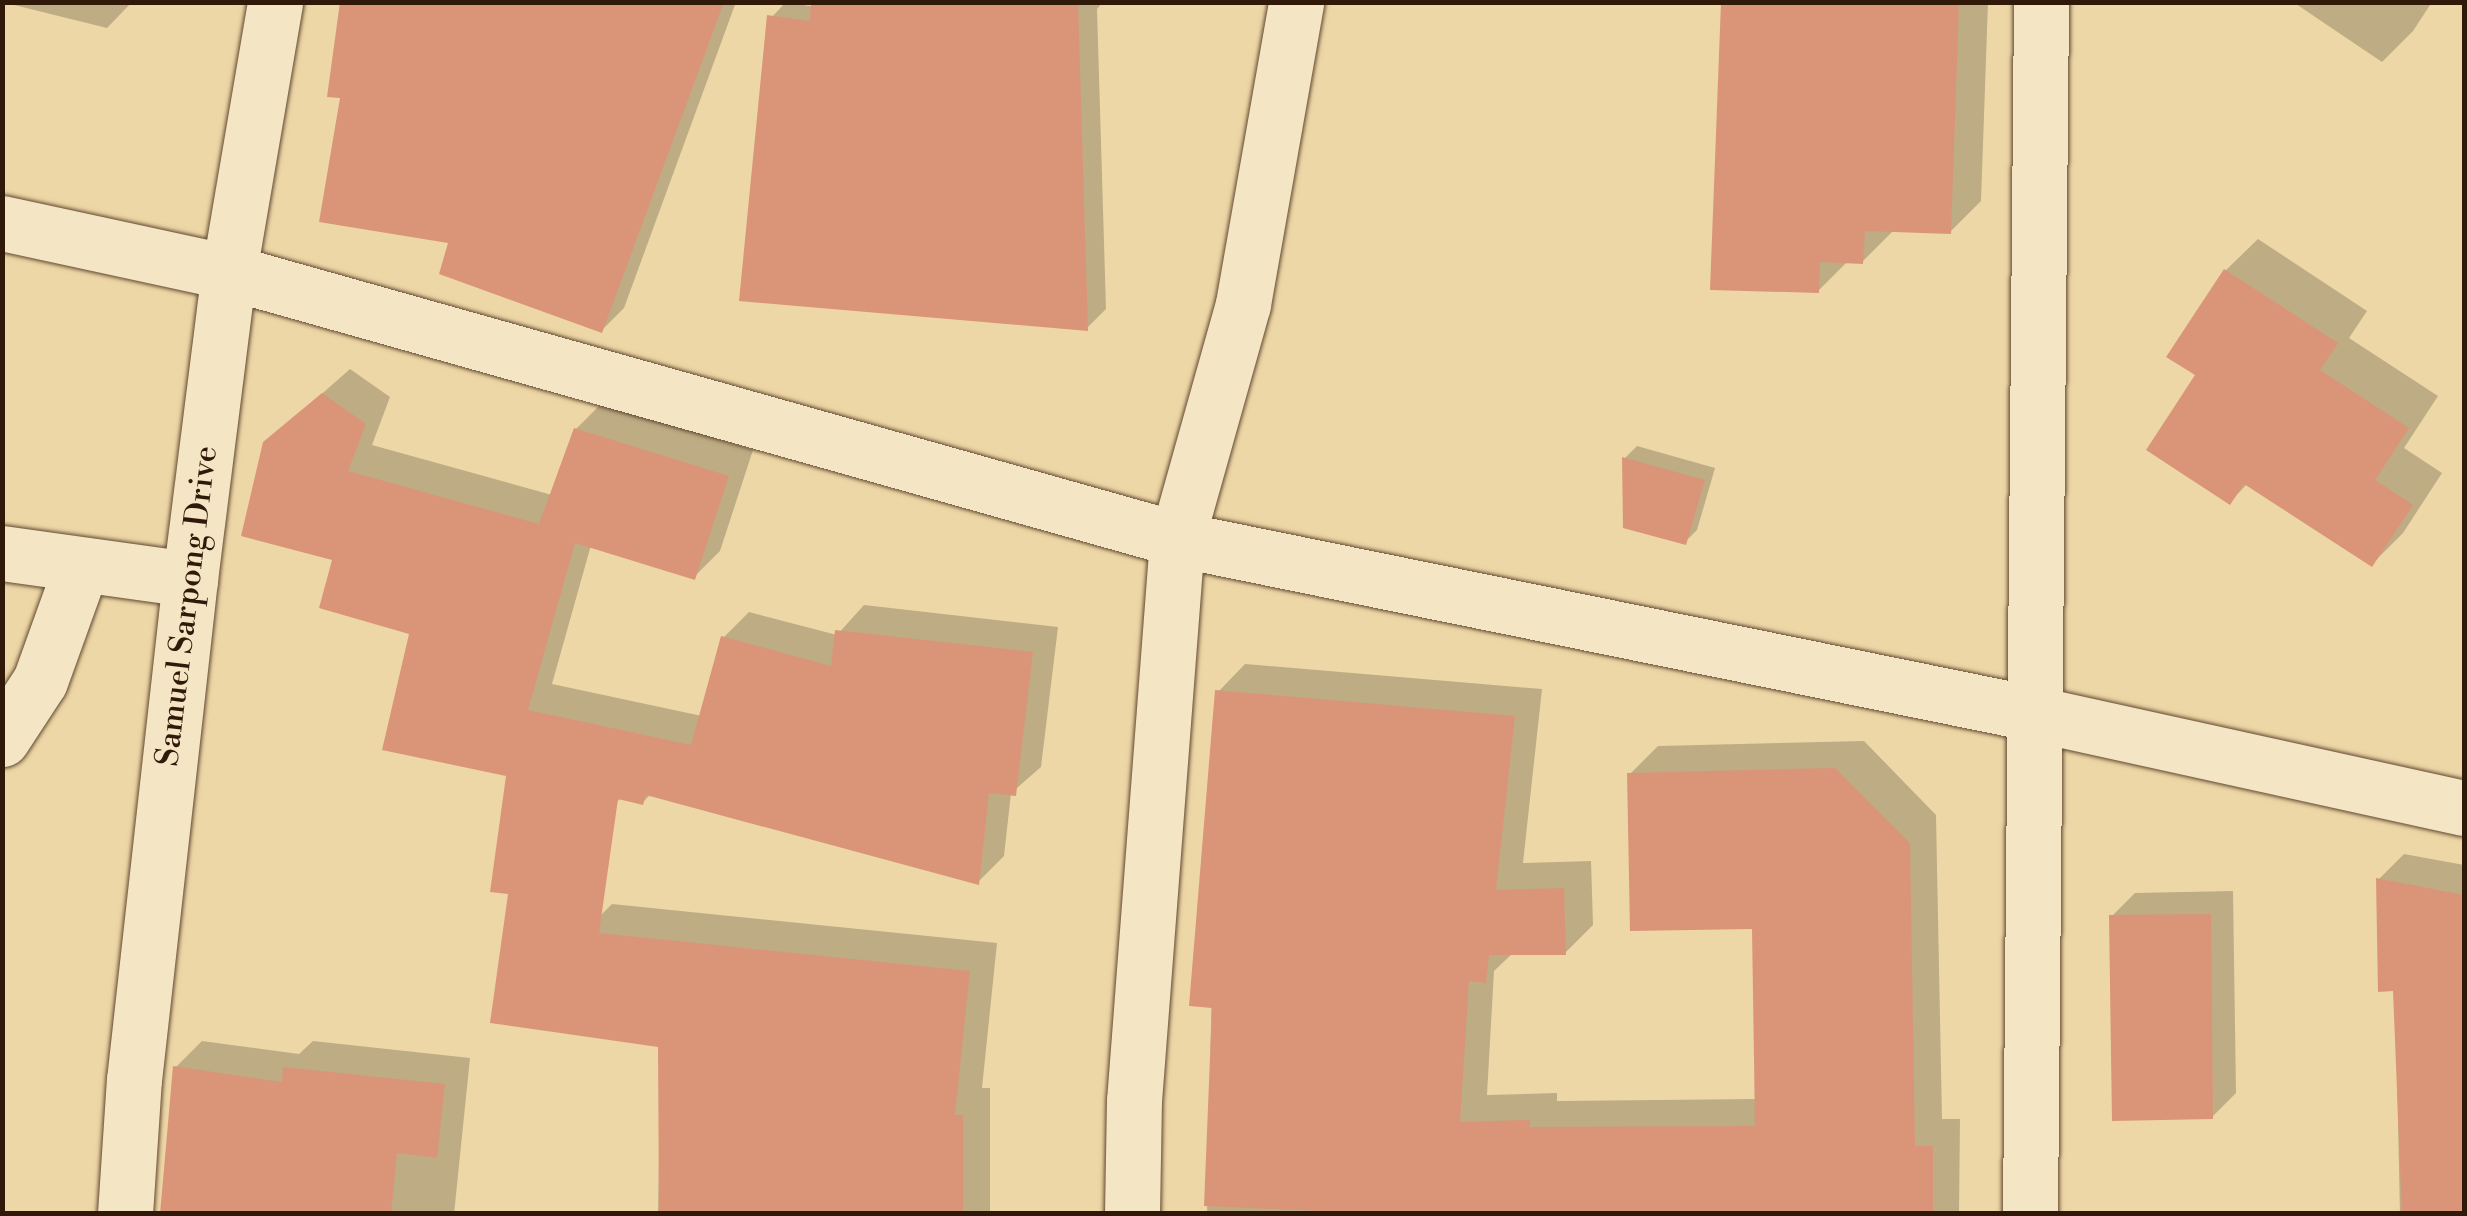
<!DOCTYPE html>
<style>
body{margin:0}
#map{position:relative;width:2467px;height:1216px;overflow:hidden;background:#eed7a6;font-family:"Libre Bodoni",serif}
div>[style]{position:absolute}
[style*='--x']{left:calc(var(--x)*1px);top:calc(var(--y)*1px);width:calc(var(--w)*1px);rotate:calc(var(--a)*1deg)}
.shadow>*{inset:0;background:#0003}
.building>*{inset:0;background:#da9579}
.roads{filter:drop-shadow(0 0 2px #604831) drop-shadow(0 0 2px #604831)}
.minor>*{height:55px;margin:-27.5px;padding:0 27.5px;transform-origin:27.5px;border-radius:27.5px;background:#f4e5c5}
span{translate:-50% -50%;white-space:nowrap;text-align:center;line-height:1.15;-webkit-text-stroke:9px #f4e5c5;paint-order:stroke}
.street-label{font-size:32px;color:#31190a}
.frame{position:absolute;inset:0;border:5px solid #31190a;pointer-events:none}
</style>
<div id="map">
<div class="shadow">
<div style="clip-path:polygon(2px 2px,132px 2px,107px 28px)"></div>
<div style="clip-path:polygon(343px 2px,736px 2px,624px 308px,602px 330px,451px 241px,342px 96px)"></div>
<div style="clip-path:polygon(786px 2px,880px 18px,882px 2px,1103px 2px,1097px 9px,1106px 309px,1087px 328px,770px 19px)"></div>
<div style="clip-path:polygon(1723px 2px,1988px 2px,1981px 201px,1950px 232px,1894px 230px,1862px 262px,1848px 261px,1818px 291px)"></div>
<div style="clip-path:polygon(2293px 2px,2432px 2px,2413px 31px,2382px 62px)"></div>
<div style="clip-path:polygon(2258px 239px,2367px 311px,2349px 338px,2438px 396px,2404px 448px,2442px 473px,2403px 533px,2372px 564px,2248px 483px,2230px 502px,2198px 374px,2170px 356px,2226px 270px)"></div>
<div style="clip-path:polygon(350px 369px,390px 397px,372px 445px,552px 495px,576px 429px,602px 403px,753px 450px,720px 551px,694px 577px,591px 545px,552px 684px,702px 716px,723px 638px,749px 612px,837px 635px,864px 605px,1058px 627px,1041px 767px,1011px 793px,1004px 856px,978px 882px,651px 794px,643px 802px,621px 798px,617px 802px,509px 774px,412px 632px,335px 558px,266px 443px)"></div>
<div style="clip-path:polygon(1637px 446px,1715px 468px,1697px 530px,1685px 542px,1625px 458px)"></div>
<div style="clip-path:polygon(1245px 664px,1542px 689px,1523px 863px,1591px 861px,1593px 925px,1565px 953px,1513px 953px,1494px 971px,1487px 1095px,1557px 1093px,1557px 1101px,1757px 1099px,1754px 926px,1630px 774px,1658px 746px,1864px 741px,1936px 815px,1942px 1119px,1960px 1119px,1959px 1214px,1207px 1214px,1218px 692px)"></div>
<div style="clip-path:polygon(2404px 854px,2464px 865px,2464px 1214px,2400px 1214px,2395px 988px,2379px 879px)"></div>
<div style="clip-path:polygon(2233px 891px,2236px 1093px,2212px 1117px,2112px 916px,2135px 893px)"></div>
<div style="clip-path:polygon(612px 904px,997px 943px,982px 1088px,990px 1088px,990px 1214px,658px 1214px,661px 1045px,584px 932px)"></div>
<div style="clip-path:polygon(202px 1041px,299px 1054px,313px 1041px,470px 1058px,454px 1214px,163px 1214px,175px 1068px)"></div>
</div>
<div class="building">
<div style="clip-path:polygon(340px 2px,724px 2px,602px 333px,439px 274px,448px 243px,319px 222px,340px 98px,327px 97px)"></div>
<div style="clip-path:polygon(811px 2px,1078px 2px,1088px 331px,739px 301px,767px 15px,810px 21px)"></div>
<div style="clip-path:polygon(1721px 2px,1959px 2px,1951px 234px,1865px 231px,1863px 264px,1820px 262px,1819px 293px,1710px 290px)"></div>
<div style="clip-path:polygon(2224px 269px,2338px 343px,2320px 370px,2409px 428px,2375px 480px,2413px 505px,2372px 567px,2244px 484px,2230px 505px,2146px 450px,2195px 375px,2166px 357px)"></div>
<div style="clip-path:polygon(322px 393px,366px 424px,348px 471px,539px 524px,574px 428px,729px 476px,695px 580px,575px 543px,528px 710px,691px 745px,721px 636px,831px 666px,835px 630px,1033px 652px,1016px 796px,989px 793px,979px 885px,646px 795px,643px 805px,618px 799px,599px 933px,970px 971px,955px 1115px,963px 1115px,963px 1214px,659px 1214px,658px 1047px,490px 1023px,508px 894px,490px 892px,506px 776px,382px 750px,409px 634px,319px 608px,332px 560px,241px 536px,263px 442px)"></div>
<div style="clip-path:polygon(1622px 457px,1705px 480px,1686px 545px,1623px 528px)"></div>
<div style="clip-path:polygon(1215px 690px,1515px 716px,1496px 890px,1564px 888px,1566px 955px,1489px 955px,1486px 983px,1469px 981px,1460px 1122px,1530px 1120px,1530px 1127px,1755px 1126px,1752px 929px,1630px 931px,1627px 773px,1835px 768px,1910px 843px,1915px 1146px,1933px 1146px,1933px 1214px,1391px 1214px,1204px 1206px,1212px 1008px,1189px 1006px)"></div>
<div style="clip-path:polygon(2376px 878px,2464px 895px,2464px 1214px,2402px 1214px,2393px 991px,2378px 992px)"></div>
<div style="clip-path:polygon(2211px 914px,2213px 1119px,2112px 1121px,2109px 915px)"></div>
<div style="clip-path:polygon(173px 1066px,282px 1082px,283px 1067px,445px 1084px,437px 1158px,397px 1153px,391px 1214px,160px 1214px)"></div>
</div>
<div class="roads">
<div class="minor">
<div style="--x:2;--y:223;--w:232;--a:12.2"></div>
<div style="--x:229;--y:272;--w:985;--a:15.73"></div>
<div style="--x:1177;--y:539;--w:877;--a:11.52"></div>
<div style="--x:2036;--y:714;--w:438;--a:12.4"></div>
<div style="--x:2;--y:553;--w:190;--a:7.9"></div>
<div style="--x:2;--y:739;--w:69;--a:-56.8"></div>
<div style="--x:40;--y:681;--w:121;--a:-70.2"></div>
<div style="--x:125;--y:1214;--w:134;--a:-86.2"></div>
<div style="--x:134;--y:1080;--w:504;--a:-83.62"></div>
<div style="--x:190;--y:579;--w:309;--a:-82.8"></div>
<div style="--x:229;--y:272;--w:274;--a:-80.3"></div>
<div style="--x:1132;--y:1214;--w:113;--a:-89"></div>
<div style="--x:1134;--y:1101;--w:564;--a:-85.62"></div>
<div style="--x:1177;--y:539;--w:244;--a:-74.3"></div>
<div style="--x:1243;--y:304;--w:307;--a:-80"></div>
<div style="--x:2030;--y:1214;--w:1212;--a:-89.48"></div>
</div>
</div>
<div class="street-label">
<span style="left:187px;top:606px;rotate:-83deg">Samuel Sarpong Drive</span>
</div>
<div class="frame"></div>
</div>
